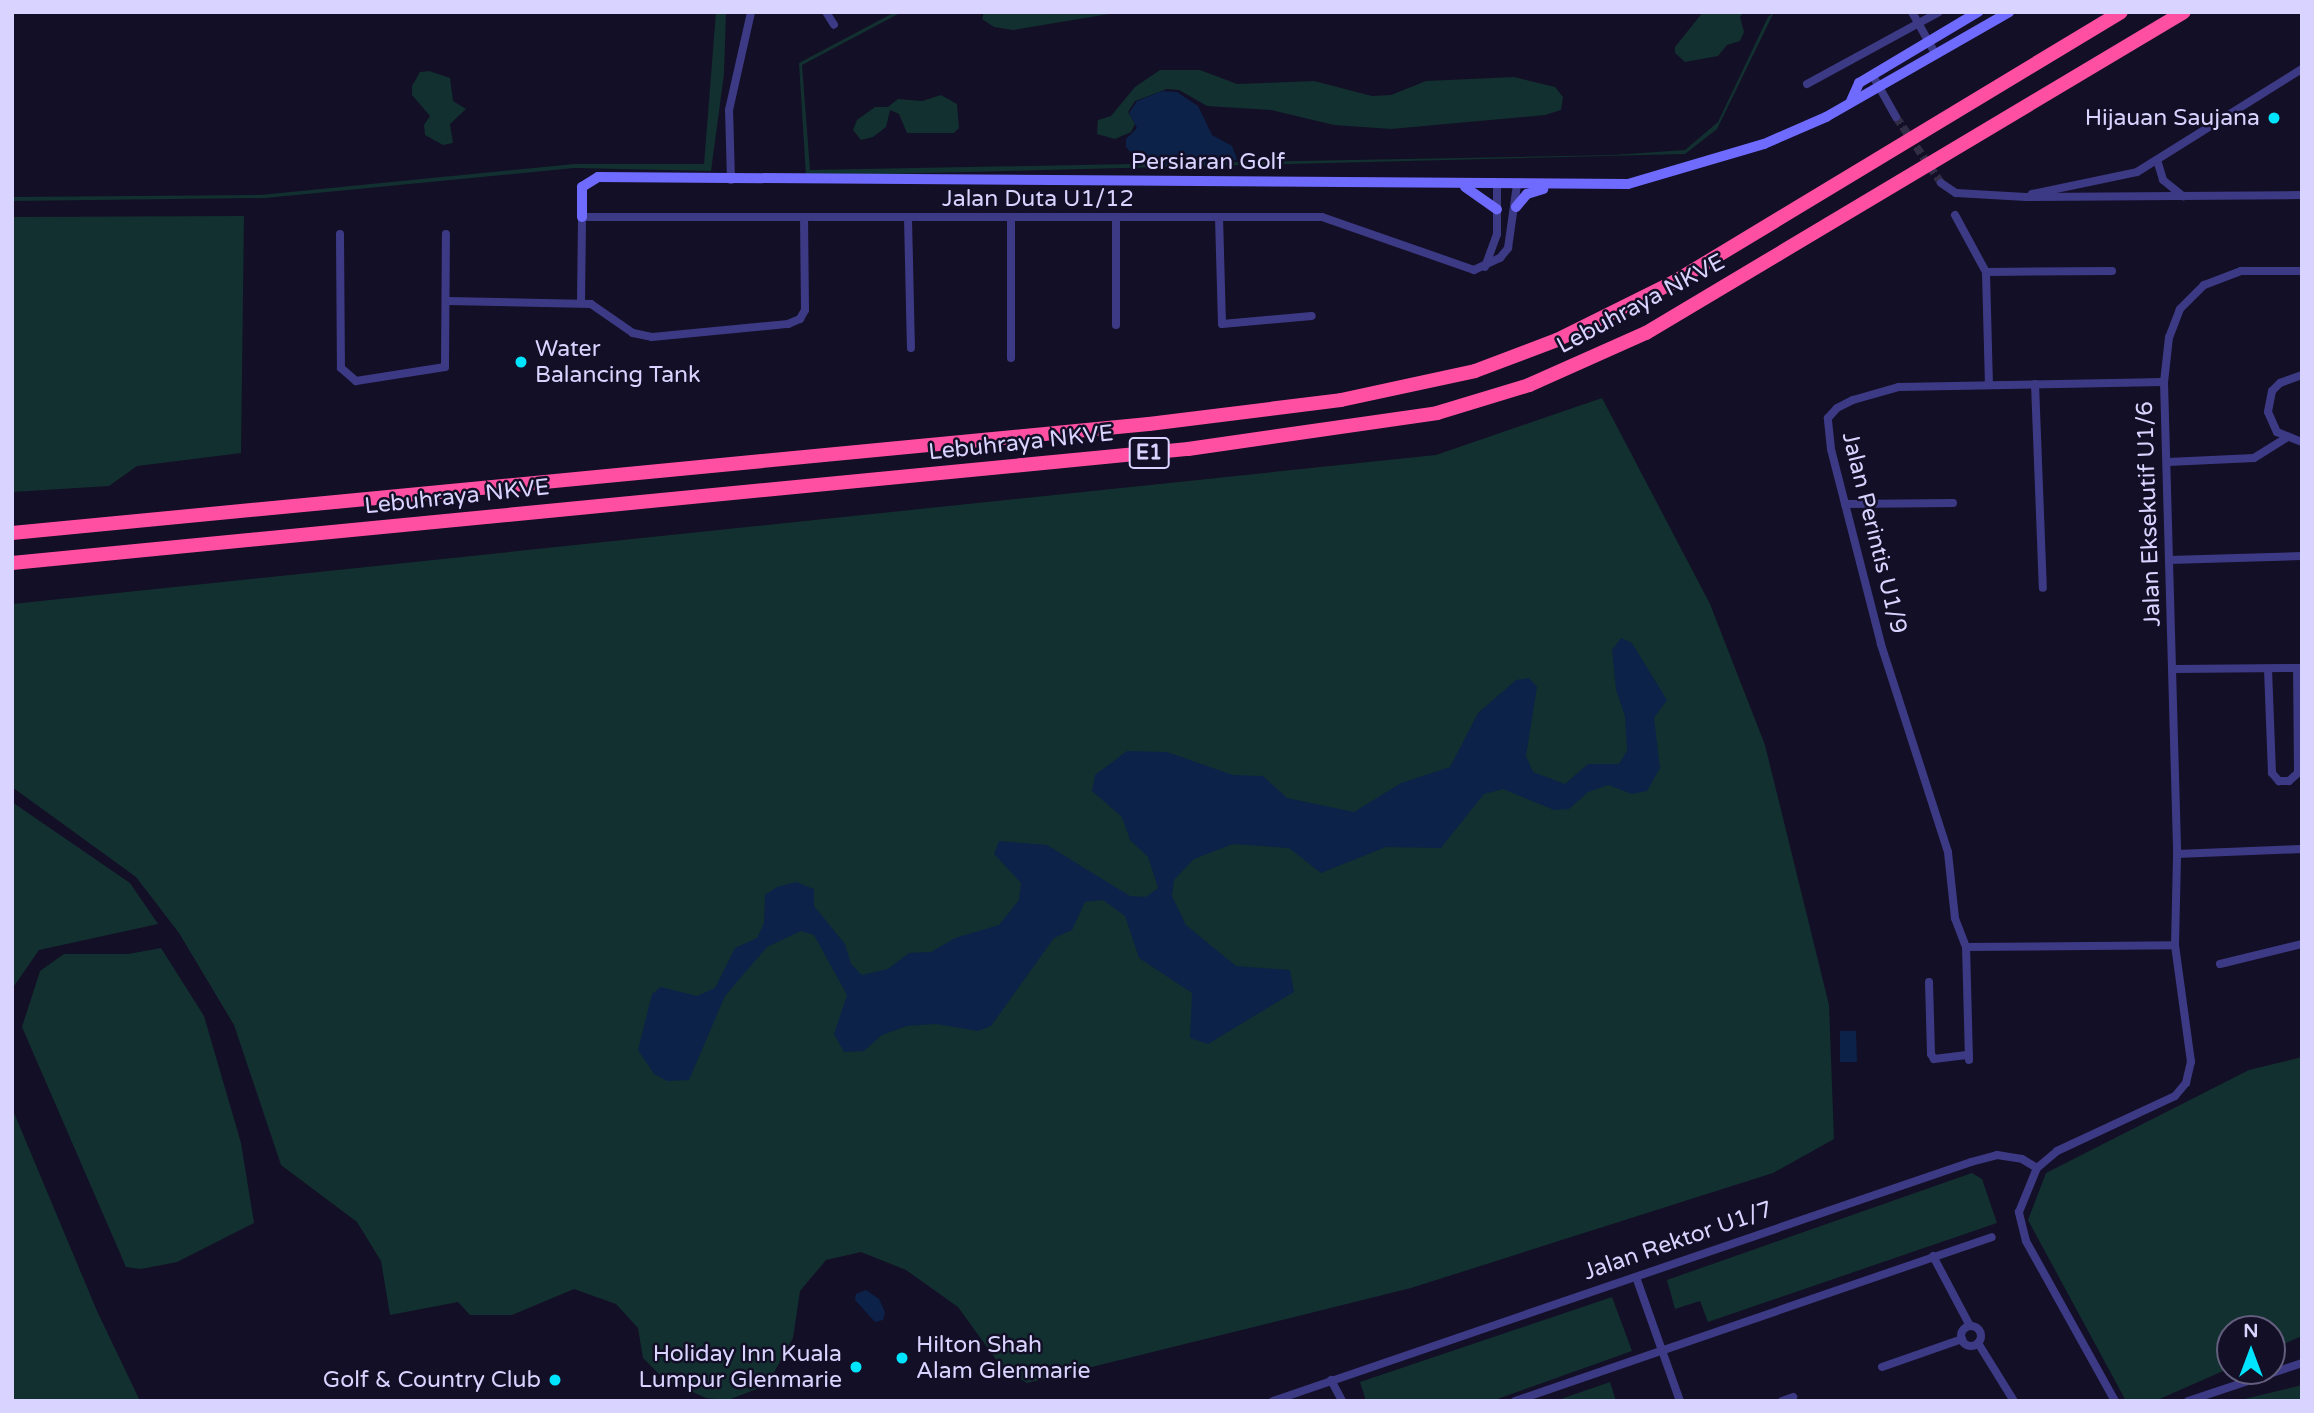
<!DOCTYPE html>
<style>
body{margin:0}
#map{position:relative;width:2314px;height:1413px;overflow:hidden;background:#130f26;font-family:"Varela Round",sans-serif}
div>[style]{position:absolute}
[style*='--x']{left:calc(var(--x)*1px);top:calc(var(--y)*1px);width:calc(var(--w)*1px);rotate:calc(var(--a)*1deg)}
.green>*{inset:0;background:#12302f}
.water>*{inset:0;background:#0c2248}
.street-tunnel>*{height:8px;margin-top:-4px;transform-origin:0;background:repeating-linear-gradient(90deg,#312d47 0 8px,transparent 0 12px)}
.street>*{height:8px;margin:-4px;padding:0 4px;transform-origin:4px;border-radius:4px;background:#3d3a85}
.street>.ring{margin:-4px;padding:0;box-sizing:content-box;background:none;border:8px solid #3d3a85;border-radius:50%}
.secondary>*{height:10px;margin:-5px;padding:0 5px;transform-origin:5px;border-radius:5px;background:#6f6bff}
.highway>*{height:14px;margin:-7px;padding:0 7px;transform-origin:7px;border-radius:7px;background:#ff4fa3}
.dots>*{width:19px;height:19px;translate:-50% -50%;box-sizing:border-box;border:4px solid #130f26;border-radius:50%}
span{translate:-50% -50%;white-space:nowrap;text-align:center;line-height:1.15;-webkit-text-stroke:5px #130f26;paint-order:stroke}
.shield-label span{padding:2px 5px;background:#130f26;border:2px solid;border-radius:5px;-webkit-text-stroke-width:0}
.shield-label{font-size:21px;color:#d9d4ff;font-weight:700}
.poi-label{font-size:23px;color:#d9d4ff}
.right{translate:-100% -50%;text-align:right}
.left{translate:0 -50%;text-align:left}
.street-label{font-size:23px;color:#d9d4ff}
.frame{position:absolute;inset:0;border:14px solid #d9d4ff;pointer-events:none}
.north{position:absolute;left:2216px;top:1315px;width:70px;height:70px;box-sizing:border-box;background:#130f26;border:2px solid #625e7d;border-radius:50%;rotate:0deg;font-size:19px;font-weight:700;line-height:28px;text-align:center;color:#d9d4ff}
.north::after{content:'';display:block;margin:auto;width:24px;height:32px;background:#00e5ff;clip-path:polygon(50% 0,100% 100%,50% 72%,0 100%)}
</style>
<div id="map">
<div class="green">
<div style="clip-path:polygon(716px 12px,726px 12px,724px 74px,711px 171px,574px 168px,265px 198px,12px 201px,12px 197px,260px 195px,574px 164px,704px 164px)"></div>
<div style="clip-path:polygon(895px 12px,902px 12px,802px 65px,810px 170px,1613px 155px,1685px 150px,1718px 122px,1768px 17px,1774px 12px,1717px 129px,1685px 154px,806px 176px,799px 63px)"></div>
<div style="clip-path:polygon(984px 12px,1121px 12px,1013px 30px,994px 27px,982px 19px)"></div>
<div style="clip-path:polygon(1703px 12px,1744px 12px,1740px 17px,1744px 32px,1740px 41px,1727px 45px,1718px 56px,1685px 62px,1675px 53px,1675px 47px)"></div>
<div style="clip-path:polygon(1160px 70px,1200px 70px,1237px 84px,1314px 81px,1372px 96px,1391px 95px,1426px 81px,1514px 77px,1555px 87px,1563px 97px,1561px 110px,1545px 115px,1391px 129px,1334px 125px,1271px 110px,1207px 106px,1179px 90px,1167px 89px,1135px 101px,1128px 112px,1135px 124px,1131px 132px,1115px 139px,1097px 134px,1098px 120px,1111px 116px,1135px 87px)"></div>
<div style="clip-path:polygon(429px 71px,450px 78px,453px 101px,466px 109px,450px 124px,453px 143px,443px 145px,425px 135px,424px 125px,430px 116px,412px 95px,412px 86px,420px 72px)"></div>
<div style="clip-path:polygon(941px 95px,957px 104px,959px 128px,954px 133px,907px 133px,899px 114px,890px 110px,886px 127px,873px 137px,861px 140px,853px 130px,857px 120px,875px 107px,888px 107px,898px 99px,922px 101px)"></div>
<div style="clip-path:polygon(244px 216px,241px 453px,137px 466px,109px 486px,12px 492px,12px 217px)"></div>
<div style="clip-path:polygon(1602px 398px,1710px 604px,1765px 745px,1829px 1005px,1834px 1139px,1773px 1173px,1411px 1288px,1027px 1383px,1000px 1365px,958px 1307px,906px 1270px,861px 1252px,826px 1260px,800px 1291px,793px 1338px,767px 1385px,728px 1400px,706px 1398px,664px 1379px,643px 1358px,638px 1328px,616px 1304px,574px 1289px,512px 1315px,470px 1315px,458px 1302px,390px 1315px,381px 1261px,357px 1222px,281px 1165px,234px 1025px,179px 933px,136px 877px,12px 787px,12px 604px,1436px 455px)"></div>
<div style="clip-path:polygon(12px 802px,130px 883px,158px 924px,39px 950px,12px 989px)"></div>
<div style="clip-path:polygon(161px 948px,204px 1016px,241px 1143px,254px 1223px,177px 1262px,141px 1269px,126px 1267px,22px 1027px,40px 971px,64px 954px,128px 954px)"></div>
<div style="clip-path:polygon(2302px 1057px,2302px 1336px,2272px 1349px,2272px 1329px,2230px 1329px,2230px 1368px,2155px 1401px,2126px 1401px,2028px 1220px,2046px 1173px,2249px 1070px)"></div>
<div style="clip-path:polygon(12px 1108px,97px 1311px,140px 1401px,12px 1401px)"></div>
<div style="clip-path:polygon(1972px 1173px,1982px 1179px,1997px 1223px,1708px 1322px,1700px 1301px,1675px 1309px,1667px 1280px)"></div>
<div style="clip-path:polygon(1612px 1297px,1632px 1351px,1492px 1401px,1366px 1401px,1360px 1382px)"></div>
<div style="clip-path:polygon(1610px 1382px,1616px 1401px,1555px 1401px)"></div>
<div style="clip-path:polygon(2302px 1385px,2302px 1401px,2236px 1401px)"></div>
</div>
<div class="water">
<div style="clip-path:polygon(1162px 91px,1177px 92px,1198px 106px,1212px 135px,1232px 146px,1237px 159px,1232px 163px,1145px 165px,1137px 160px,1126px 147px,1126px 139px,1137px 128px,1129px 113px,1137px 101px)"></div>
<div style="clip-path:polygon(1621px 638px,1632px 643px,1667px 700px,1654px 718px,1660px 768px,1647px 791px,1632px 794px,1608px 785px,1588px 792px,1569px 809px,1554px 810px,1503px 789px,1484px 794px,1441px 848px,1386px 847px,1321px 873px,1289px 848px,1233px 844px,1194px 859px,1174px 880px,1172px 896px,1186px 925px,1236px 966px,1290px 970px,1294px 992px,1208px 1044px,1190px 1038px,1192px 993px,1139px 958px,1125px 916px,1103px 900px,1085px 902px,1072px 930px,1054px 938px,991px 1026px,978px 1031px,936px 1024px,907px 1026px,882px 1035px,864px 1051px,844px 1052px,834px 1034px,847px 995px,814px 935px,801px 931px,767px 947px,725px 996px,689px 1080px,667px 1081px,654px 1074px,638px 1050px,652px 994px,661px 987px,697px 996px,715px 988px,735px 948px,757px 938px,764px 923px,765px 895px,777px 887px,796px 882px,814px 889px,814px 906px,845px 944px,851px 964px,862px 975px,888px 969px,909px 953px,931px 952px,955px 938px,999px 925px,1019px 900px,1021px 883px,994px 854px,999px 841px,1047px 845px,1130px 896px,1146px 897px,1158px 888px,1148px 857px,1130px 840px,1122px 817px,1092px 791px,1095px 775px,1127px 751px,1167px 752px,1233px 775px,1263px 776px,1287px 798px,1354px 812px,1401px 783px,1450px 767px,1478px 713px,1516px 680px,1529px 678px,1537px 687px,1526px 756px,1533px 772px,1565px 784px,1588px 764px,1619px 764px,1627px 751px,1625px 716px,1616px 690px,1612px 650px)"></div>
<div style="clip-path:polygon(1840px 1031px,1856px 1031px,1857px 1062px,1840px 1062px)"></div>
<div style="clip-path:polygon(866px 1290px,879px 1299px,885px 1312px,883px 1320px,875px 1322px,855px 1300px,856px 1294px)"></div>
</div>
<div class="street-tunnel">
<div style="--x:1896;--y:117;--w:80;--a:55.7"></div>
</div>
<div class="street">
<div style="--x:826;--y:12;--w:15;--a:58"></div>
<div style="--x:1912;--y:12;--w:49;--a:60.8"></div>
<div style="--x:1873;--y:76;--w:47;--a:60.7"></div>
<div style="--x:1807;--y:84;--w:150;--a:-28.6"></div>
<div style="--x:2157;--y:160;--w:21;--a:73"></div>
<div style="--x:2163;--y:180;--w:26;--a:39"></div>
<div style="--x:731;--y:180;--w:70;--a:-91.6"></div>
<div style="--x:729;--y:110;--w:100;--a:-77.3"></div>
<div style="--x:1941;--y:183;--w:18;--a:34"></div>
<div style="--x:1956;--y:193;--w:70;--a:3.3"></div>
<div style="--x:2026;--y:197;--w:276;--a:-0.4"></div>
<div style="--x:2032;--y:194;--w:107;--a:-11.8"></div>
<div style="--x:2137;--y:172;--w:195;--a:-32"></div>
<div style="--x:1955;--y:215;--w:65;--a:61.5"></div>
<div style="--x:1986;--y:272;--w:113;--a:88.5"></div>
<div style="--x:1219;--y:217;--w:107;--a:88.4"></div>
<div style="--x:1222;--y:324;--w:90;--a:-5.1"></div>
<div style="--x:908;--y:218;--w:130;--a:88.7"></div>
<div style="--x:340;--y:234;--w:134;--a:89.6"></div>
<div style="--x:341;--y:368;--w:20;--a:41"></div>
<div style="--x:356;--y:381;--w:90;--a:-8.9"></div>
<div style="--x:445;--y:367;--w:133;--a:-89.6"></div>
<div style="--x:1485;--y:267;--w:35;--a:-70"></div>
<div style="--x:1497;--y:234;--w:49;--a:-90"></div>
<div style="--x:2302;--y:271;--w:61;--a:180"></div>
<div style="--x:2241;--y:271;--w:40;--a:159"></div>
<div style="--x:2204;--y:285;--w:34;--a:135"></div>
<div style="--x:2180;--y:309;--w:30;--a:111"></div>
<div style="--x:2169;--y:337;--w:45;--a:96.3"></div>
<div style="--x:2164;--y:382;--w:472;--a:88.4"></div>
<div style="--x:2177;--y:854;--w:125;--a:-2.3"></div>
<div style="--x:1986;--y:272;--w:126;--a:-0.5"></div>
<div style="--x:448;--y:301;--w:143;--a:1.2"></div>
<div style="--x:591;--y:304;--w:51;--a:34.6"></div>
<div style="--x:633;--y:333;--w:19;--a:12"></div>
<div style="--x:652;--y:337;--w:137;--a:-5.5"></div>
<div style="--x:788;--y:324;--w:13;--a:-23"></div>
<div style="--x:800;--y:319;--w:10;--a:-61"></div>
<div style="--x:805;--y:310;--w:91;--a:-90.6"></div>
<div style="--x:581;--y:302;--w:85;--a:-89.3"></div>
<div style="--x:582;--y:217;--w:740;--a:0"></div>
<div style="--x:1322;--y:217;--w:161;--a:19.2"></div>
<div style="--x:1474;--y:270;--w:29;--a:-25"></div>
<div style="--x:1500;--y:258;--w:13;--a:-51"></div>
<div style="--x:1508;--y:248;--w:64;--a:-81.9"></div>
<div style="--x:1116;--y:325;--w:107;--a:-90"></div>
<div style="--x:1011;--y:358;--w:140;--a:-90"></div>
<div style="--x:2302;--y:375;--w:23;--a:160"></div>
<div style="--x:2280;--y:383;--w:11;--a:135"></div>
<div style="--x:2272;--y:391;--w:21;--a:101"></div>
<div style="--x:2268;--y:412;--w:22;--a:66"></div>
<div style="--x:2277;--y:432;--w:27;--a:22"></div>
<div style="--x:2035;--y:384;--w:204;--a:87.8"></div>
<div style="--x:2168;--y:462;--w:86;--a:-2.7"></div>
<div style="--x:2254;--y:458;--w:38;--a:-32"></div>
<div style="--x:1845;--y:504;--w:108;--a:-0.5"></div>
<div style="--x:2169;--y:560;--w:133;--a:-1.7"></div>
<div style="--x:2173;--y:669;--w:126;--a:-0.5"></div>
<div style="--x:2268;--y:669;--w:104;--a:87.8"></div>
<div style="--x:2272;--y:773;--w:11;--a:49"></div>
<div style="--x:2279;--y:781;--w:10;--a:0"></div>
<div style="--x:2289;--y:781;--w:12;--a:-42"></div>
<div style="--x:2298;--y:773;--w:105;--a:-90.5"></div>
<div style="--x:1966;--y:947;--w:209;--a:-0.5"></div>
<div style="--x:2220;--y:964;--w:84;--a:-13.7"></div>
<div style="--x:1929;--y:982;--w:72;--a:88.4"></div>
<div style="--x:1931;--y:1054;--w:6;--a:59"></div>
<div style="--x:1934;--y:1059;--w:35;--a:-7"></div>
<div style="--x:1969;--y:1060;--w:113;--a:-91.5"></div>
<div style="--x:1966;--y:947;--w:31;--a:-111"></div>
<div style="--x:1955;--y:918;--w:66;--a:-96.1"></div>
<div style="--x:1948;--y:852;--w:219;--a:-107.9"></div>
<div style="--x:1881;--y:644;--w:201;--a:-104.4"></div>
<div style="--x:1831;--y:449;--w:31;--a:-96"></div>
<div style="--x:1828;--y:418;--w:13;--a:-48"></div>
<div style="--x:1837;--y:408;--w:18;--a:-27"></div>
<div style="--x:1853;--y:400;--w:48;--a:-15.8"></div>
<div style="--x:1899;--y:387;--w:265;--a:-1.1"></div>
<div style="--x:1933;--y:1256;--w:79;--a:62.1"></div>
<div style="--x:1636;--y:1277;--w:132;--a:70.5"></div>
<div class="ring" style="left:1961px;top:1326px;width:12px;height:12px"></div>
<div style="--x:1978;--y:1343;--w:68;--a:58.2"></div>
<div style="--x:1882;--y:1367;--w:85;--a:-19.3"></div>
<div style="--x:1331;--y:1380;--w:24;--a:62"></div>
<div style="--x:1273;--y:1401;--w:738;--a:-18.9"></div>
<div style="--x:1971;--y:1162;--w:27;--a:-15"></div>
<div style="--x:1997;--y:1155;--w:25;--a:9"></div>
<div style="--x:2022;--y:1159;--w:17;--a:31"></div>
<div style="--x:1515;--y:1401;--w:504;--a:-18.97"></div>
<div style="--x:1782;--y:1401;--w:12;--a:-20"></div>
<div style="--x:2115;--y:1401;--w:183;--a:-119.1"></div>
<div style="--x:2026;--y:1241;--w:30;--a:-104"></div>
<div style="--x:2019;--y:1212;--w:48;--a:-67.8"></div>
<div style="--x:2037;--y:1168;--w:26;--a:-40"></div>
<div style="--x:2057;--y:1151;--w:130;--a:-25"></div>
<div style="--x:2175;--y:1096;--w:17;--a:-50"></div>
<div style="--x:2186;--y:1083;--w:22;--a:-77"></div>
<div style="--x:2191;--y:1062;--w:118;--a:-97.8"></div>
<div style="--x:2175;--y:945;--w:91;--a:-88.7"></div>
<div style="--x:2188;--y:1401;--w:120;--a:-18.4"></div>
</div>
<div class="secondary">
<div style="--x:1851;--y:101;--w:20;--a:-66"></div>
<div style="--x:1859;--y:83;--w:139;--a:-30.8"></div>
<div style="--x:1465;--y:187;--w:39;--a:35"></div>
<div style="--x:1516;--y:207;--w:17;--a:-50"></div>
<div style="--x:1527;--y:194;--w:17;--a:-17"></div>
<div style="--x:582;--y:217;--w:30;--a:-90"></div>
<div style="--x:582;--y:187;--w:19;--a:-32"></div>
<div style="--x:598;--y:177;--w:1030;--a:0.39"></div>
<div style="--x:1628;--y:184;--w:142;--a:-16.4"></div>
<div style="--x:1764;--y:144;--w:68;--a:-23.5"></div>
<div style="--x:1826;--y:117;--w:211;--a:-29.8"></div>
</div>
<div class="highway">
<div style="--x:12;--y:533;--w:1142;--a:-5.48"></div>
<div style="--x:1149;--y:424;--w:193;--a:-7.1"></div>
<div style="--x:1341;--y:400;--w:137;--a:-12.2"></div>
<div style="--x:1475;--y:371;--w:88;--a:-20.7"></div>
<div style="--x:1557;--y:340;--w:131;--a:-26.4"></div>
<div style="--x:1674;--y:282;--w:522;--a:-31.13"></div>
<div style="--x:12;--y:563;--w:1182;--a:-5.54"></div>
<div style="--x:1188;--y:449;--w:252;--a:-8.2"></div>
<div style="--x:1437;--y:413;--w:96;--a:-16.9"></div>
<div style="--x:1529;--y:385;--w:128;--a:-24"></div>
<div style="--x:1646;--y:333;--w:626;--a:-30.82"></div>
</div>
<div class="dots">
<div style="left:2274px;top:118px;background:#00e5ff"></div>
<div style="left:521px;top:362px;background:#00e5ff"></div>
<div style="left:902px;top:1358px;background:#00e5ff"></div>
<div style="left:856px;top:1367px;background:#00e5ff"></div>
<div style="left:555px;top:1380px;background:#00e5ff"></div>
</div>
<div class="shield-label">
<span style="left:1149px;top:453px">E1</span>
</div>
<div class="poi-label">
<span class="right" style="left:2260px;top:118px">Hijauan Saujana</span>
<span class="left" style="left:535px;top:362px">Water<br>Balancing Tank</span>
<span class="left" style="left:916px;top:1358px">Hilton Shah<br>Alam Glenmarie</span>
<span class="right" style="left:842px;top:1367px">Holiday Inn Kuala<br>Lumpur Glenmarie</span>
<span class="right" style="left:541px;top:1380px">Golf &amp; Country Club</span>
</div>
<div class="street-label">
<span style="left:1208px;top:162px">Persiaran Golf</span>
<span style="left:1038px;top:199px">Jalan Duta U1/12</span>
<span style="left:1641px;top:304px;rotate:-28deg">Lebuhraya NKVE</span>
<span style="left:1021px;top:443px;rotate:-6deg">Lebuhraya NKVE</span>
<span style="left:457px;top:497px;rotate:-6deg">Lebuhraya NKVE</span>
<span style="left:2149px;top:514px;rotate:-92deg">Jalan Eksekutif U1/6</span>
<span style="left:1874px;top:533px;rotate:76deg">Jalan Perintis U1/9</span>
<span style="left:1678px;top:1241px;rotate:-19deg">Jalan Rektor U1/7</span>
</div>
<div class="frame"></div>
<div class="north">N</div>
</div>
